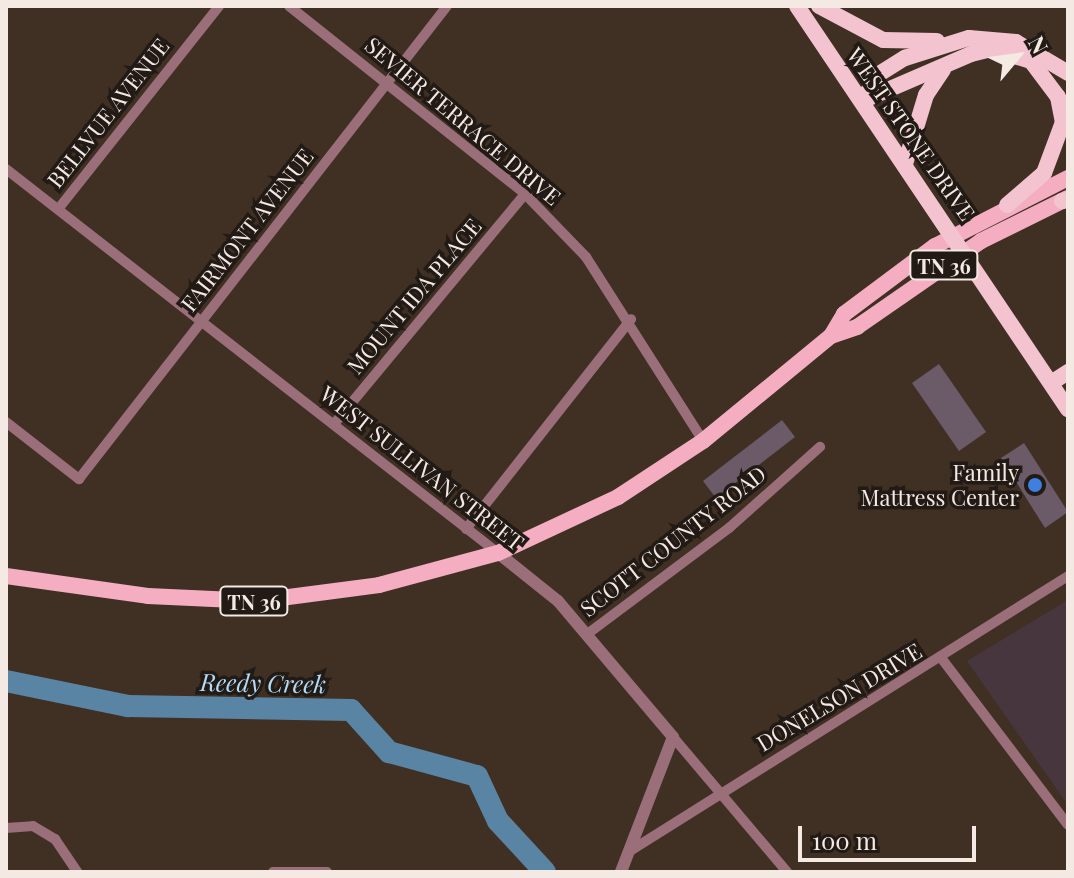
<!DOCTYPE html>
<style>
body{margin:0}
#map{position:relative;width:1074px;height:878px;overflow:hidden;background:#403024;font-family:"Playfair Display",serif}
div>[style]{position:absolute}
[style*='--x']{left:calc(var(--x)*1px);top:calc(var(--y)*1px);width:calc(var(--w)*1px);rotate:calc(var(--a)*1deg)}
.education>*{inset:0;background:#48363e}
.river>*{height:22px;margin:-11px;padding:0 11px;transform-origin:11px;border-radius:11px;background:#5984a3}
.building>*{inset:0;background:#6b5a68}
.minor>*{height:10px;margin:-5px;padding:0 5px;transform-origin:5px;border-radius:5px;background:#9a6f7a}
.tertiary>*{height:12px;margin:-6px;padding:0 6px;transform-origin:6px;border-radius:6px;background:#9a6f7a}
.primary>*{height:16px;margin:-8px;padding:0 8px;transform-origin:8px;border-radius:8px;background:#f5aec1}
.trunk>*{height:16px;margin:-8px;padding:0 8px;transform-origin:8px;border-radius:8px;background:#f3c4d0}
.dots>*{width:22px;height:22px;translate:-50% -50%;box-sizing:border-box;border:4px solid #211a15;border-radius:50%}
span{translate:-50% -50%;white-space:nowrap;text-align:center;line-height:1.15;-webkit-text-stroke:7px #211a15;paint-order:stroke}
.shield-label span{padding:2px 6px;background:#211a15;border:2px solid;border-radius:6px;-webkit-text-stroke-width:0}
.shield-label{font-size:20px;color:#f5eae3;font-weight:700}
.street-label{font-size:22px;color:#f5eae3}
.poi-label{font-size:22px;color:#f5eae3}
.right{translate:-100% -50%;text-align:right}
.water-label{font-size:24px;color:#b4dbf8;font-style:italic}
.frame{position:absolute;inset:0;border:8px solid #f5eae3;pointer-events:none}
.north{position:absolute;left:978px;top:16px;width:80px;height:80px;-webkit-text-stroke:6px #211a15;paint-order:stroke;rotate:61deg;font-size:22px;font-weight:700;line-height:32px;text-align:center;color:#f5eae3}
.north::after{content:'';display:block;margin:auto;width:28px;height:36px;background:#f5eae3;clip-path:polygon(50% 0,100% 100%,50% 72%,0 100%)}
.scale{position:absolute;left:798px;top:826px;width:178px;height:36px;box-sizing:border-box;border:4px solid #f5eae3;border-top:0;padding-left:10px;font-size:24px;line-height:28px;white-space:nowrap;color:#f5eae3;-webkit-text-stroke:6px #211a15;paint-order:stroke}
</style>
<div id="map">
<div class="education">
<div style="clip-path:polygon(1068px 600px,1068px 805px,967px 661px)"></div>
</div>
<div class="river">
<div style="--x:6;--y:681;--w:125;--a:11.6"></div>
<div style="--x:128;--y:706;--w:223;--a:1"></div>
<div style="--x:351;--y:710;--w:57;--a:47.9"></div>
<div style="--x:389;--y:752;--w:91;--a:15.3"></div>
<div style="--x:477;--y:776;--w:50;--a:65"></div>
<div style="--x:498;--y:821;--w:69;--a:47.3"></div>
</div>
<div class="building">
<div style="clip-path:polygon(939px 364px,986px 432px,959px 451px,912px 383px)"></div>
<div style="clip-path:polygon(782px 420px,795px 437px,716px 498px,703px 481px)"></div>
<div style="clip-path:polygon(1024px 443px,1068px 512px,1045px 528px,1001px 458px)"></div>
</div>
<div class="minor">
<div style="--x:289;--y:6;--w:302;--a:38.5"></div>
<div style="--x:525;--y:194;--w:88;--a:45.9"></div>
<div style="--x:586;--y:257;--w:218;--a:57.5"></div>
<div style="--x:6;--y:169;--w:624;--a:37.97"></div>
<div style="--x:59;--y:208;--w:258;--a:-51.6"></div>
<div style="--x:6;--y:422;--w:93;--a:38"></div>
<div style="--x:79;--y:479;--w:599;--a:-52.12"></div>
<div style="--x:334;--y:424;--w:299;--a:-50.3"></div>
<div style="--x:466;--y:529;--w:267;--a:-51.8"></div>
<div style="--x:586;--y:635;--w:179;--a:-36.8"></div>
<div style="--x:729;--y:528;--w:122;--a:-41.7"></div>
<div style="--x:942;--y:659;--w:208;--a:52.8"></div>
<div style="--x:673;--y:737;--w:177;--a:49.8"></div>
<div style="--x:6;--y:828;--w:27;--a:-4"></div>
<div style="--x:33;--y:826;--w:26;--a:31"></div>
<div style="--x:55;--y:839;--w:40;--a:56"></div>
<div style="--x:630;--y:851;--w:517;--a:-32.12"></div>
<div style="--x:273;--y:872;--w:54;--a:0"></div>
</div>
<div class="tertiary">
<div style="--x:498;--y:553;--w:77;--a:38.7"></div>
<div style="--x:558;--y:601;--w:178;--a:49.8"></div>
<div style="--x:673;--y:737;--w:145;--a:111.1"></div>
</div>
<div class="primary">
<div style="--x:831;--y:336;--w:26;--a:-59"></div>
<div style="--x:844;--y:314;--w:114;--a:-36.8"></div>
<div style="--x:935;--y:246;--w:149;--a:-27.1"></div>
<div style="--x:6;--y:576;--w:143;--a:8"></div>
<div style="--x:148;--y:596;--w:110;--a:2.6"></div>
<div style="--x:258;--y:601;--w:122;--a:-7.5"></div>
<div style="--x:379;--y:585;--w:123;--a:-15.1"></div>
<div style="--x:498;--y:553;--w:132;--a:-25"></div>
<div style="--x:618;--y:497;--w:102;--a:-33.4"></div>
<div style="--x:703;--y:441;--w:166;--a:-39.4"></div>
<div style="--x:831;--y:336;--w:28;--a:-19"></div>
<div style="--x:857;--y:327;--w:151;--a:-34.7"></div>
<div style="--x:981;--y:241;--w:97;--a:-26.3"></div>
</div>
<div class="trunk">
<div style="--x:797;--y:6;--w:486;--a:56.1"></div>
<div style="--x:819;--y:6;--w:72;--a:28"></div>
<div style="--x:883;--y:40;--w:54;--a:1.1"></div>
<div style="--x:862;--y:101;--w:119;--a:-23.3"></div>
<div style="--x:971;--y:54;--w:21;--a:-14"></div>
<div style="--x:991;--y:49;--w:42;--a:16.7"></div>
<div style="--x:1031;--y:61;--w:45;--a:53.1"></div>
<div style="--x:1058;--y:97;--w:25;--a:79"></div>
<div style="--x:1063;--y:122;--w:54;--a:110.4"></div>
<div style="--x:1044;--y:173;--w:49;--a:139.1"></div>
<div style="--x:862;--y:101;--w:32;--a:-58"></div>
<div style="--x:879;--y:74;--w:31;--a:-32"></div>
<div style="--x:905;--y:58;--w:67;--a:-17.4"></div>
<div style="--x:969;--y:38;--w:47;--a:4.9"></div>
<div style="--x:1016;--y:42;--w:61;--a:30.8"></div>
<div style="--x:905;--y:164;--w:72;--a:-73.1"></div>
<div style="--x:926;--y:95;--w:30;--a:-56"></div>
<div style="--x:1062;--y:201;--w:6;--a:-9"></div>
<div style="--x:1051;--y:383;--w:20;--a:-33"></div>
</div>
<div class="dots">
<div style="left:1035px;top:485px;background:#3f7fe0"></div>
</div>
<div class="shield-label">
<span style="left:944px;top:265px">TN 36</span>
<span style="left:254px;top:601px">TN 36</span>
</div>
<div class="street-label">
<span style="left:108px;top:113px;rotate:-52deg">BELLVUE AVENUE</span>
<span style="left:463px;top:121px;rotate:40deg">SEVIER TERRACE DRIVE</span>
<span style="left:911px;top:134px;rotate:55deg">WEST STONE DRIVE</span>
<span style="left:247px;top:230px;rotate:-52deg">FAIRMONT AVENUE</span>
<span style="left:414px;top:296px;rotate:-50deg">MOUNT IDA PLACE</span>
<span style="left:422px;top:468px;rotate:38deg">WEST SULLIVAN STREET</span>
<span style="left:673px;top:541px;rotate:-38deg">SCOTT COUNTY ROAD</span>
<span style="left:839px;top:697px;rotate:-31deg">DONELSON DRIVE</span>
</div>
<div class="poi-label">
<span class="right" style="left:1019px;top:485px">Family<br>Mattress Center</span>
</div>
<div class="water-label">
<span style="left:263px;top:683px;rotate:1deg">Reedy Creek</span>
</div>
<div class="frame"></div>
<div class="north">N</div>
<div class="scale">100 m</div>
</div>
